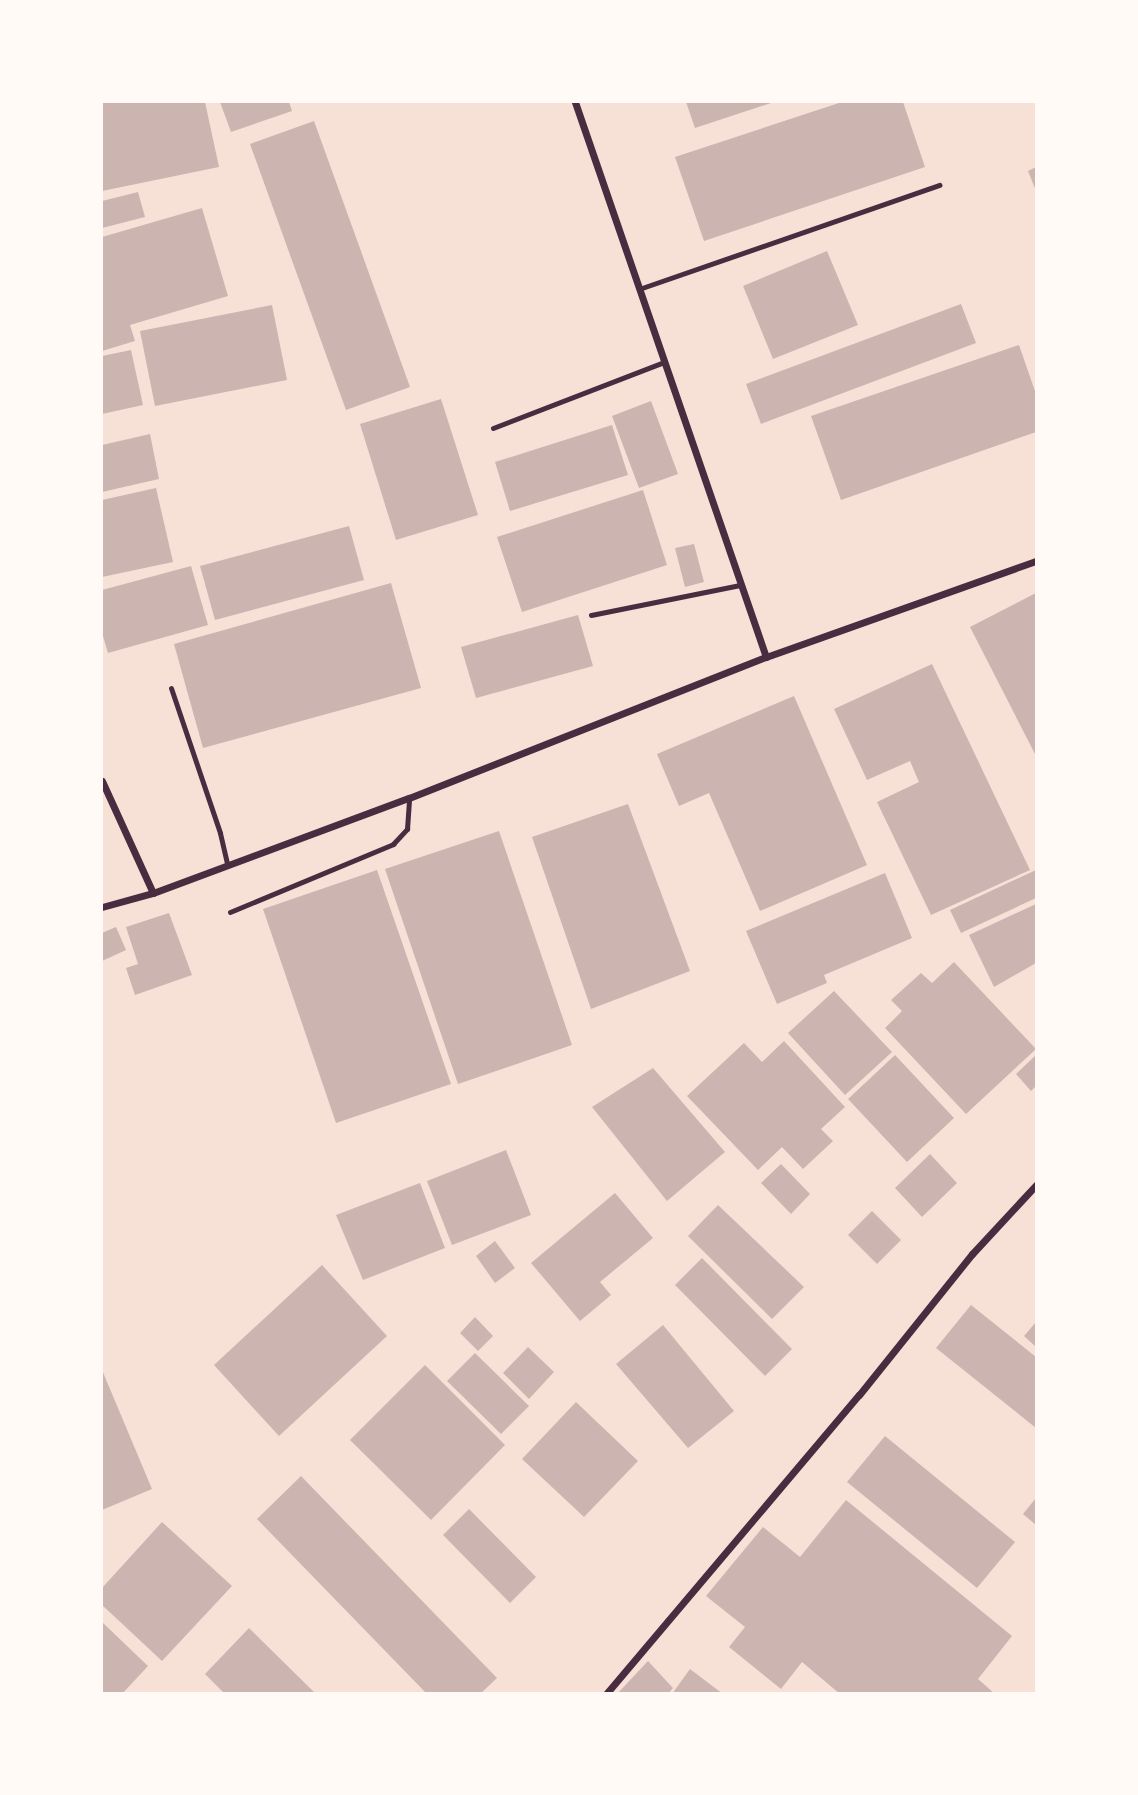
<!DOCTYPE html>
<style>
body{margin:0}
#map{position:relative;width:1138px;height:1795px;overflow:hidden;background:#f7e1d7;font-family:"Work Sans",sans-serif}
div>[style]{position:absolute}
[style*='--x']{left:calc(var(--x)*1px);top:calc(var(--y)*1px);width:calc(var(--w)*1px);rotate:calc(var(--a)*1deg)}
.building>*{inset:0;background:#ccb4b1}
.service>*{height:5px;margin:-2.5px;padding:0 2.5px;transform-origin:2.5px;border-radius:2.5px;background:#4a2c40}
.minor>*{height:7px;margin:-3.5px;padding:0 3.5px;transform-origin:3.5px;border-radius:3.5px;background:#4a2c40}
span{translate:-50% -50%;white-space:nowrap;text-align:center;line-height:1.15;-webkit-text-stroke:6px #fffaf5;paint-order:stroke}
.frame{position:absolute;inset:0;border:103px solid #fffaf5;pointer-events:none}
</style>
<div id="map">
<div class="building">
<div style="clip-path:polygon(102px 102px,205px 102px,219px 167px,102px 191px)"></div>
<div style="clip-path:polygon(220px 102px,289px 102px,292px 111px,231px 132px)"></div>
<div style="clip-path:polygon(686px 102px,774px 102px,695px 128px)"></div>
<div style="clip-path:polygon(842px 102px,903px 102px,925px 167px,704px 241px,675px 157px)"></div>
<div style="clip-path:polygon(314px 121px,410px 387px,346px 410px,250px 144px)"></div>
<div style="clip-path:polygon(1036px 167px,1036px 191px,1028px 171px)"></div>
<div style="clip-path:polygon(138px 192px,145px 217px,102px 228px,102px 201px)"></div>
<div style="clip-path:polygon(202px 208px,228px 296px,130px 325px,135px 341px,102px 351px,102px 237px)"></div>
<div style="clip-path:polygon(827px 251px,858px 325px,773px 359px,743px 286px)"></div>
<div style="clip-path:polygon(961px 304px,976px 343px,761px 424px,746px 384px)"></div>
<div style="clip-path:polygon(272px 305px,287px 380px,155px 406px,140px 331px)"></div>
<div style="clip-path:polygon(1019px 345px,1036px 394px,1036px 432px,841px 500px,811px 416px)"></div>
<div style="clip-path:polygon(131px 350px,143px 405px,102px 414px,102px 356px)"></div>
<div style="clip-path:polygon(441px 399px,478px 515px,396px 540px,360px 424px)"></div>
<div style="clip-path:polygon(651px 401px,678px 474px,639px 488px,612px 416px)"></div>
<div style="clip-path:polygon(612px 425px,628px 475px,510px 511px,495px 462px)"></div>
<div style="clip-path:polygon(150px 434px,159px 479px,102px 492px,102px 445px)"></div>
<div style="clip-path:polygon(156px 488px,173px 562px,102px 577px,102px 500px)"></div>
<div style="clip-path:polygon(643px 490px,667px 565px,522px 612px,497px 537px)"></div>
<div style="clip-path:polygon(349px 526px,364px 580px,215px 620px,200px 566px)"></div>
<div style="clip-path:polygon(694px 544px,704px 582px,685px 587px,675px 548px)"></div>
<div style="clip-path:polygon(191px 566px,208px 625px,108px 653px,102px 633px,102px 590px)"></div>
<div style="clip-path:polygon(391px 583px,421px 688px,203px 748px,174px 644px)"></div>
<div style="clip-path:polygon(1036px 593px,1036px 756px,970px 627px)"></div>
<div style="clip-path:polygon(578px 615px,593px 666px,476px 698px,461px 647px)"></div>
<div style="clip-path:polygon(932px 664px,1030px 870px,931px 915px,877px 802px,919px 782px,910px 761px,867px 780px,834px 709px)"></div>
<div style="clip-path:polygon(794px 696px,867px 865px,760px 911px,709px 793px,679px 806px,657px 754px)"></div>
<div style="clip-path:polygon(628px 804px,690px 971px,591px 1009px,532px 837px)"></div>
<div style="clip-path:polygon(499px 831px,572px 1045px,458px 1084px,385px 869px)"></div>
<div style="clip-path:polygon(377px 870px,451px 1084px,336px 1123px,263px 909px)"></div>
<div style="clip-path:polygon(1036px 870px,1036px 898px,961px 933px,950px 910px)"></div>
<div style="clip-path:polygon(885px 873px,912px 938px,824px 975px,827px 983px,777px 1004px,746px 931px)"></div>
<div style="clip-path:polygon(1036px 904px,1036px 963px,994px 987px,969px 935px)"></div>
<div style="clip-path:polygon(169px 913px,192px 975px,135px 995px,126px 968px,138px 964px,126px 927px)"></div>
<div style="clip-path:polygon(116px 927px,126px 950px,102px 961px,102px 933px)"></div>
<div style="clip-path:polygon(954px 962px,1036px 1049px,966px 1114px,885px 1028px,902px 1011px,891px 1000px,921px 973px,932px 983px)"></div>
<div style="clip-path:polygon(834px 991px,892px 1052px,845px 1095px,788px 1033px)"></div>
<div style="clip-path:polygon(784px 1041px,845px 1107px,821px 1129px,833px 1141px,803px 1169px,782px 1147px,758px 1170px,687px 1096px,744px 1043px,762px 1062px)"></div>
<div style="clip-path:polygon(895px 1055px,954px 1118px,907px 1162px,848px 1099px)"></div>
<div style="clip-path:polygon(1036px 1055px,1036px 1086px,1031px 1091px,1016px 1074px)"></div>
<div style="clip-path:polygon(653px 1068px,725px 1152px,667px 1201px,592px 1107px)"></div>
<div style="clip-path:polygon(506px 1150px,531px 1215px,452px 1245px,427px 1181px)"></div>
<div style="clip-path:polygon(930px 1154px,957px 1183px,922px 1217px,895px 1188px)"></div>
<div style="clip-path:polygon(781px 1164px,810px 1194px,791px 1214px,761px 1183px)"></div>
<div style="clip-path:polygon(420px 1183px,445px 1248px,363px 1280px,336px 1215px)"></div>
<div style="clip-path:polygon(615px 1193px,653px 1238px,600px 1282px,611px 1295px,580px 1321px,531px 1263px)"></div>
<div style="clip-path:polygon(718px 1205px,804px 1287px,772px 1319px,688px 1236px)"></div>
<div style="clip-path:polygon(872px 1211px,901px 1240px,877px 1264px,848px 1235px)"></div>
<div style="clip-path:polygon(495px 1241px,515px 1268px,495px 1283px,476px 1256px)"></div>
<div style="clip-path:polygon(702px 1258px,792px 1349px,765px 1376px,675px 1285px)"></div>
<div style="clip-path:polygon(322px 1265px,387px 1336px,279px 1436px,214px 1365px)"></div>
<div style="clip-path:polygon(971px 1305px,1036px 1357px,1036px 1428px,936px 1348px)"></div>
<div style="clip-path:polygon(475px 1317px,493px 1336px,478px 1351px,460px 1333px)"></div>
<div style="clip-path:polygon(1036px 1322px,1036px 1347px,1024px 1336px)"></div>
<div style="clip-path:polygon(663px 1325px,734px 1411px,688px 1448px,616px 1364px)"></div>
<div style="clip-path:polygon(528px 1347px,554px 1372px,529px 1399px,503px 1373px)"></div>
<div style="clip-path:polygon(475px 1353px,529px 1406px,501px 1434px,447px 1381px)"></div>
<div style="clip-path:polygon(425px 1365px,505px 1445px,431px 1520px,350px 1440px)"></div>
<div style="clip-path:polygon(102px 1370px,152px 1489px,102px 1510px)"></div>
<div style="clip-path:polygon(576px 1402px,638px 1461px,584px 1517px,522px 1459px)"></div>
<div style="clip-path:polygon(885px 1436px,1015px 1542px,977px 1588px,847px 1482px)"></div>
<div style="clip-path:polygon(301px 1476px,497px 1678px,480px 1694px,427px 1694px,257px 1519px)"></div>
<div style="clip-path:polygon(1036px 1498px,1036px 1525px,1023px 1514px)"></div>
<div style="clip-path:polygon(846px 1500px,1012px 1636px,978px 1679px,995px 1694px,840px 1694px,802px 1662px,781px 1689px,729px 1647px,745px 1627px,706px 1596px,763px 1527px,800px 1557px)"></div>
<div style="clip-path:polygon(469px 1509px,536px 1577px,510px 1603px,443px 1535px)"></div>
<div style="clip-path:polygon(162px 1522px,232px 1586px,162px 1661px,102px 1605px,102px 1588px)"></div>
<div style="clip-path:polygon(102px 1622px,148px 1666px,122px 1694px,102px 1694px)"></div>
<div style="clip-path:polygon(249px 1628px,316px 1694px,225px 1694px,205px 1674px)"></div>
<div style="clip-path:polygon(648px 1661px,673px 1688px,668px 1694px,617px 1694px)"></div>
<div style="clip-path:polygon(690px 1669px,723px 1694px,672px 1694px)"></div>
</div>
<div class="service">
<div style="--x:639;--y:289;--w:318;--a:-19.1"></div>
<div style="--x:493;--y:428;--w:183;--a:-21.1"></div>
<div style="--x:591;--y:615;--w:152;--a:-11.4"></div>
<div style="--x:171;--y:688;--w:153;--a:71.3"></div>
<div style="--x:220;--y:833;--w:32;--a:77"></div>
<div style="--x:230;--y:912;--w:177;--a:-22.6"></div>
<div style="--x:393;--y:844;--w:21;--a:-47"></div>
<div style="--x:407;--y:829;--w:31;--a:-86"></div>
</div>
<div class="minor">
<div style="--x:575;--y:102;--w:587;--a:71.01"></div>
<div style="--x:102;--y:781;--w:123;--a:65.5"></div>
<div style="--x:102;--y:907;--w:53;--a:-15.4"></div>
<div style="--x:153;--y:893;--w:273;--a:-20.4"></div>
<div style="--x:409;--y:798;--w:384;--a:-21.6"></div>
<div style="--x:766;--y:657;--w:287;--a:-19.6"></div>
<div style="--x:606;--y:1694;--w:392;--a:-49.8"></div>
<div style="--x:859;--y:1395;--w:181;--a:-51.3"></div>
<div style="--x:972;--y:1254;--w:94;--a:-47.2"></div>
</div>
<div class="frame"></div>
</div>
